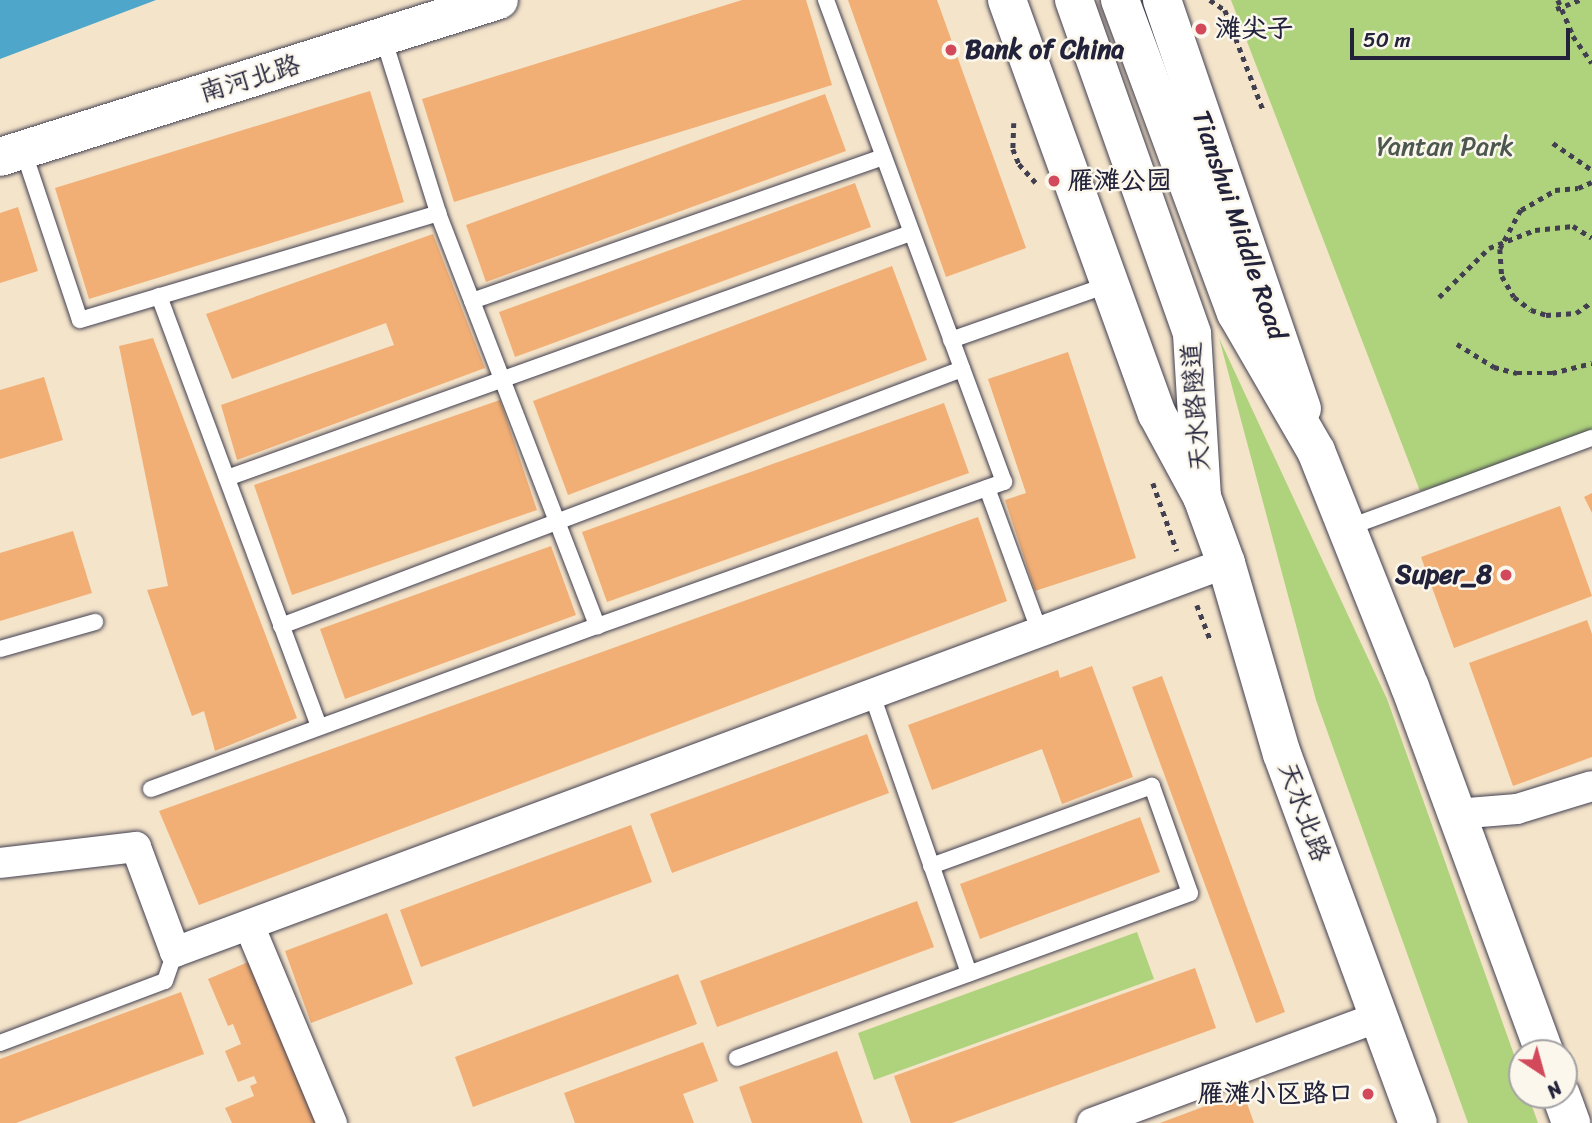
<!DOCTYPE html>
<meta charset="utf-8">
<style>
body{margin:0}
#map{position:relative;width:1592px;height:1123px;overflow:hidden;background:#f4e4ca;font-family:Sriracha,"LXGW WenKai TC",sans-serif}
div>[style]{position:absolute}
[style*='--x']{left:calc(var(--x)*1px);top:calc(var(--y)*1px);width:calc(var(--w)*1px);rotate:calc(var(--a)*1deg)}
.green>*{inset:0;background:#afd37d}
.water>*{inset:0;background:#4ea6cb}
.building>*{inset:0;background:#f1af76}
.path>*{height:4.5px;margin-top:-2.25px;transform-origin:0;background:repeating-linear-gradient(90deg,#423f50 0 5px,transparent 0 10px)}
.roads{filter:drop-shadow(0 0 2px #423f50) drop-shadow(0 0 2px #423f50)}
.service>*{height:16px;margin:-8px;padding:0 8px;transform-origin:8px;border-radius:8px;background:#fff}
.minor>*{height:30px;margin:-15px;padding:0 15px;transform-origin:15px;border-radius:15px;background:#fff}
.tertiary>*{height:38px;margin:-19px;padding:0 19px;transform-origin:19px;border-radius:19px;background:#fff}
.primary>*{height:38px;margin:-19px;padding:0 19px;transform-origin:19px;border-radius:19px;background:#fff}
.path-bridge>*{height:4.5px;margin-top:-2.25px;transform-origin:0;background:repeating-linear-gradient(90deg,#423f50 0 5px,transparent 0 10px)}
.dots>*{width:19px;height:19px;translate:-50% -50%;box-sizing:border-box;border:4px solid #fbf7ec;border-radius:50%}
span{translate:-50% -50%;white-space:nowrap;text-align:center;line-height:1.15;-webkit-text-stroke:5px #fbf7ec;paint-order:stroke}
.poi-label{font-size:26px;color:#22223b;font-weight:700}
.left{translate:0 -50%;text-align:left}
.right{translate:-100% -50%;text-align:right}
.street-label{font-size:26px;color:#22223b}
.park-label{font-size:26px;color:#4c574f}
.north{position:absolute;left:1508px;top:1039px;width:70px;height:70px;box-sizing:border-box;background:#fbf7ec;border:2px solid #a4a2a5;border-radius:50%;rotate:144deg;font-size:19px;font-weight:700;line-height:28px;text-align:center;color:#22223b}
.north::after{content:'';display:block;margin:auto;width:24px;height:32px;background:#d1495b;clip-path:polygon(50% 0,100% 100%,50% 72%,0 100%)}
.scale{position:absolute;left:1350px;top:28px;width:220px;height:32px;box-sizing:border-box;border:4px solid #22223b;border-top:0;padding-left:9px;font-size:21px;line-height:24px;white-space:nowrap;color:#22223b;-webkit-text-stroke:5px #fbf7ec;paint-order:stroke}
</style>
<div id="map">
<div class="green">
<div style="clip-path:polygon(1231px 0,1592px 0,1592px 439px,1420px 491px)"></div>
<div style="clip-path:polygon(1219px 338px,1387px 699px,1522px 1077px,1522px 1095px,1528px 1095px,1538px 1123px,1468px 1123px,1316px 700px)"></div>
<div style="clip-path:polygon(1137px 932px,1154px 979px,874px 1080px,858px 1033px)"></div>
</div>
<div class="water">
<div style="clip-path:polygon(0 0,156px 0,0 59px)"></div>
</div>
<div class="building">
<div style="clip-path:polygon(742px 0,806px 0,832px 85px,454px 202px,422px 99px)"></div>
<div style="clip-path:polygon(848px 0,937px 0,1026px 248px,946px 277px)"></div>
<div style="clip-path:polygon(370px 91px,404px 202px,89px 299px,55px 188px)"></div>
<div style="clip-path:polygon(825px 94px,846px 151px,486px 282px,466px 225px)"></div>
<div style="clip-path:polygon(855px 183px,871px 227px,515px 357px,499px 312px)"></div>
<div style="clip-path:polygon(18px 207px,38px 271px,0 283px,0 213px)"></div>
<div style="clip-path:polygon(433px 234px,485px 368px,237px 460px,221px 405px,394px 345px,386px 323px,232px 379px,206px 314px)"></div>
<div style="clip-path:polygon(892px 266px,927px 360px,568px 495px,533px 401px)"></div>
<div style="clip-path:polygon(153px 338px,297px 718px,215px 751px,204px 711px,192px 716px,147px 590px,168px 586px,119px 346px)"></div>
<div style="clip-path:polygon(1068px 352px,1136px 558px,1035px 591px,1005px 500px,1026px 493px,988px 379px)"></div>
<div style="clip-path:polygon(44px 377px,63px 440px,0 459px,0 390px)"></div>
<div style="clip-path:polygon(500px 400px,537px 510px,292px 595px,254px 485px)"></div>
<div style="clip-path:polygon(944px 403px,969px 473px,607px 602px,582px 532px)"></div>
<div style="clip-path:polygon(1592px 493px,1592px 513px,1584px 497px)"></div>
<div style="clip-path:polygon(1560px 506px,1592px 596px,1454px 648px,1421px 557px)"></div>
<div style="clip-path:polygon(978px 517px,1007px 601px,199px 905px,159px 811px)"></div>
<div style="clip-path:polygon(73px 531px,92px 593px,0 621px,0 553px)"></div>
<div style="clip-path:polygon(551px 546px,576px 615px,345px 699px,320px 629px)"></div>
<div style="clip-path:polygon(1587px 620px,1592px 634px,1592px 757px,1513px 786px,1469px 663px)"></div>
<div style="clip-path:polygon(1092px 666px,1133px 777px,1062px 804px,1042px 749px,932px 790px,908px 725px,1058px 670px,1060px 678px)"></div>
<div style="clip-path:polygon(1162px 676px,1285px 1012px,1256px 1023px,1132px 687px)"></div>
<div style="clip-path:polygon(867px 734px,889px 793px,672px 873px,650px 814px)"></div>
<div style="clip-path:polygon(1140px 817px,1160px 872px,980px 939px,960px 884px)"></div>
<div style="clip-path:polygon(631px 825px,652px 882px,421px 967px,400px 910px)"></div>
<div style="clip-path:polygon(917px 901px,934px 947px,717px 1027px,700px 981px)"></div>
<div style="clip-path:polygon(387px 913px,413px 984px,311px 1023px,285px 951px)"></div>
<div style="clip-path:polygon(258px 958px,320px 1123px,232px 1123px,225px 1108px,254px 1096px,250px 1086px,257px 1083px,254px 1076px,238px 1082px,225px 1051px,241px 1044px,233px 1024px,228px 1026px,208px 979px)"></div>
<div style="clip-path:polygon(1195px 968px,1216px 1028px,952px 1123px,911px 1123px,894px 1076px)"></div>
<div style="clip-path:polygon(678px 974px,697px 1024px,473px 1107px,455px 1057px)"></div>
<div style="clip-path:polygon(181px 992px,204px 1054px,16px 1123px,0 1123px,0 1059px)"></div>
<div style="clip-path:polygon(703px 1042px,718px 1081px,683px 1094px,694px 1123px,575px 1123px,564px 1093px)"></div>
<div style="clip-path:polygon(837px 1051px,863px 1123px,752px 1123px,739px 1087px)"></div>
<div style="clip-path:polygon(1243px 1092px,1254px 1123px,1160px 1123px)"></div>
</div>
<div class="path">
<div style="--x:1210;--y:0;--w:18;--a:34"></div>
<div style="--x:1225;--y:10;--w:109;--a:69.1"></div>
<div style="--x:1556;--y:9;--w:26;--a:-21"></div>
<div style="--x:1014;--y:123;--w:26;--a:92"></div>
<div style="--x:1013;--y:149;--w:16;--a:68"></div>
<div style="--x:1019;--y:164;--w:25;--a:48"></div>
<div style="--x:1553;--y:143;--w:47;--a:34.7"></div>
<div style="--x:1521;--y:210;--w:39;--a:-30"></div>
<div style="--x:1555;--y:190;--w:23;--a:-5"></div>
<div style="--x:1578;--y:188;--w:15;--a:-23"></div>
<div style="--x:1439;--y:297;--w:70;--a:-44.4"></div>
<div style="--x:1489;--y:248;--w:49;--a:-21.4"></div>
<div style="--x:1535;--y:230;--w:38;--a:-6"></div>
<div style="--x:1573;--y:226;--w:22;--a:32"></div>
<div style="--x:1457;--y:344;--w:44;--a:31.9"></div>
<div style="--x:1494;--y:367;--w:24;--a:15"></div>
<div style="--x:1517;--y:373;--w:35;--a:0"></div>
<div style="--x:1552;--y:373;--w:41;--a:-14"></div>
<div style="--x:1153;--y:483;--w:72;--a:70.6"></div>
<div style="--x:1197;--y:605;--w:36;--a:69"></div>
</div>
<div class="roads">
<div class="service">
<div style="--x:383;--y:37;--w:184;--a:72.6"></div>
<div style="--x:438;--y:213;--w:443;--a:68.9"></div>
<div style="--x:23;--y:150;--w:179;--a:71.5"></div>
<div style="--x:80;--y:320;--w:374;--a:-16.6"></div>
<div style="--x:159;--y:296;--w:459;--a:69.6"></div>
<div style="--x:472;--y:301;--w:436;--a:-19.3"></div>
<div style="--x:951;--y:340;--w:169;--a:-19.4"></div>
<div style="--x:227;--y:478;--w:727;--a:-19.71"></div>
<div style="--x:987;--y:488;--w:151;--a:69.9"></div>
<div style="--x:1347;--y:528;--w:261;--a:-20.2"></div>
<div style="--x:281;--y:626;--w:728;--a:-20.68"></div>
<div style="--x:0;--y:649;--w:99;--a:-15.9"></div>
<div style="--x:871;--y:692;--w:298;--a:70.8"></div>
<div style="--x:151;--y:789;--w:475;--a:-20.1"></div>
<div style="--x:597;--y:626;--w:432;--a:-19.5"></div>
<div style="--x:1004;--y:482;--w:514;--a:-110.27"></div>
<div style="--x:0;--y:1043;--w:176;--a:-20.6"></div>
<div style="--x:165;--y:981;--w:31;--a:-71"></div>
<div style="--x:737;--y:1058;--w:482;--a:-20"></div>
<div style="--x:1190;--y:893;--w:114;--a:-109.6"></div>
<div style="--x:1152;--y:786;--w:235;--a:160.1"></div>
</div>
<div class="minor">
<div style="--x:1456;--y:814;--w:61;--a:-4.7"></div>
<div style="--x:1517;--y:809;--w:78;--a:-17"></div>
<div style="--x:0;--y:863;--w:137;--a:-6.7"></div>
<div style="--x:136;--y:847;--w:112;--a:69.6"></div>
<div style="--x:175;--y:952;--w:1121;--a:-20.31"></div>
<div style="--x:249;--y:925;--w:215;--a:67.3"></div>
<div style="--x:1092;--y:1123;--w:306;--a:-20.3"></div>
</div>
<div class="tertiary">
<div style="--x:1007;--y:0;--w:440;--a:70.1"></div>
<div style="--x:1157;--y:414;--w:94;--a:61.5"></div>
<div style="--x:1162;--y:0;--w:432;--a:71.1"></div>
<div style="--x:0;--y:157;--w:523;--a:-17.47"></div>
</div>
<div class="primary">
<div style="--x:1074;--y:0;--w:354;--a:70.5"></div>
<div style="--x:1192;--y:334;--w:163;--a:86.5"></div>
<div style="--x:1202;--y:497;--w:70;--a:70"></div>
<div style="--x:1226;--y:563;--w:199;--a:73.7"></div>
<div style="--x:1282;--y:754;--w:393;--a:69.8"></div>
<div style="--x:1120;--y:0;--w:334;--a:69.7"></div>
<div style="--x:1236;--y:313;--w:160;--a:59.9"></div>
<div style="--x:1316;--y:451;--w:254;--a:68.3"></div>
<div style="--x:1410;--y:687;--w:390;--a:69.8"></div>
<div style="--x:1561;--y:1095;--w:30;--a:70"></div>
</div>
</div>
<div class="path-bridge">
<div style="--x:1558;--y:0;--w:39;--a:67"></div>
<div style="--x:1573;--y:36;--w:33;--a:55"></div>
<div style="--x:1521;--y:210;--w:44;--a:118.3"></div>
<div style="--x:1500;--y:249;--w:27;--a:86"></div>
<div style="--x:1502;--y:276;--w:24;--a:60"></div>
<div style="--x:1514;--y:297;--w:21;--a:37"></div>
<div style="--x:1531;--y:310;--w:16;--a:18"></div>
<div style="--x:1546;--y:315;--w:30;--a:-4"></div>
<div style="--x:1576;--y:313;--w:19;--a:-35"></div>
</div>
<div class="dots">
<div style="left:1201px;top:29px;background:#d1495b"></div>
<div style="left:951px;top:50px;background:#d1495b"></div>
<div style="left:1054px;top:181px;background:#d1495b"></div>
<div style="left:1506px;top:575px;background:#d1495b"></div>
<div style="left:1368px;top:1094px;background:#d1495b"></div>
</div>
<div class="poi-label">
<span class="left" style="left:1215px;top:29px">滩尖子</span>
<span class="left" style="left:965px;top:50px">Bank of China</span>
<span class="left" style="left:1068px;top:181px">雁滩公园</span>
<span class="right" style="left:1492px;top:575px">Super_8</span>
<span class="right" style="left:1354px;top:1094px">雁滩小区路口</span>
</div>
<div class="street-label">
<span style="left:250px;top:79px;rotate:-17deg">南河北路</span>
<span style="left:1239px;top:225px;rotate:71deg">Tianshui Middle Road</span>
<span style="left:1196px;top:407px;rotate:-94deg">天水路隧道</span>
<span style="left:1304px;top:812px;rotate:70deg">天水北路</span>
</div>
<div class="park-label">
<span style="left:1445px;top:147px">Yantan Park</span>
</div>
<div class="north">N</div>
<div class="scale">50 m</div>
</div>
